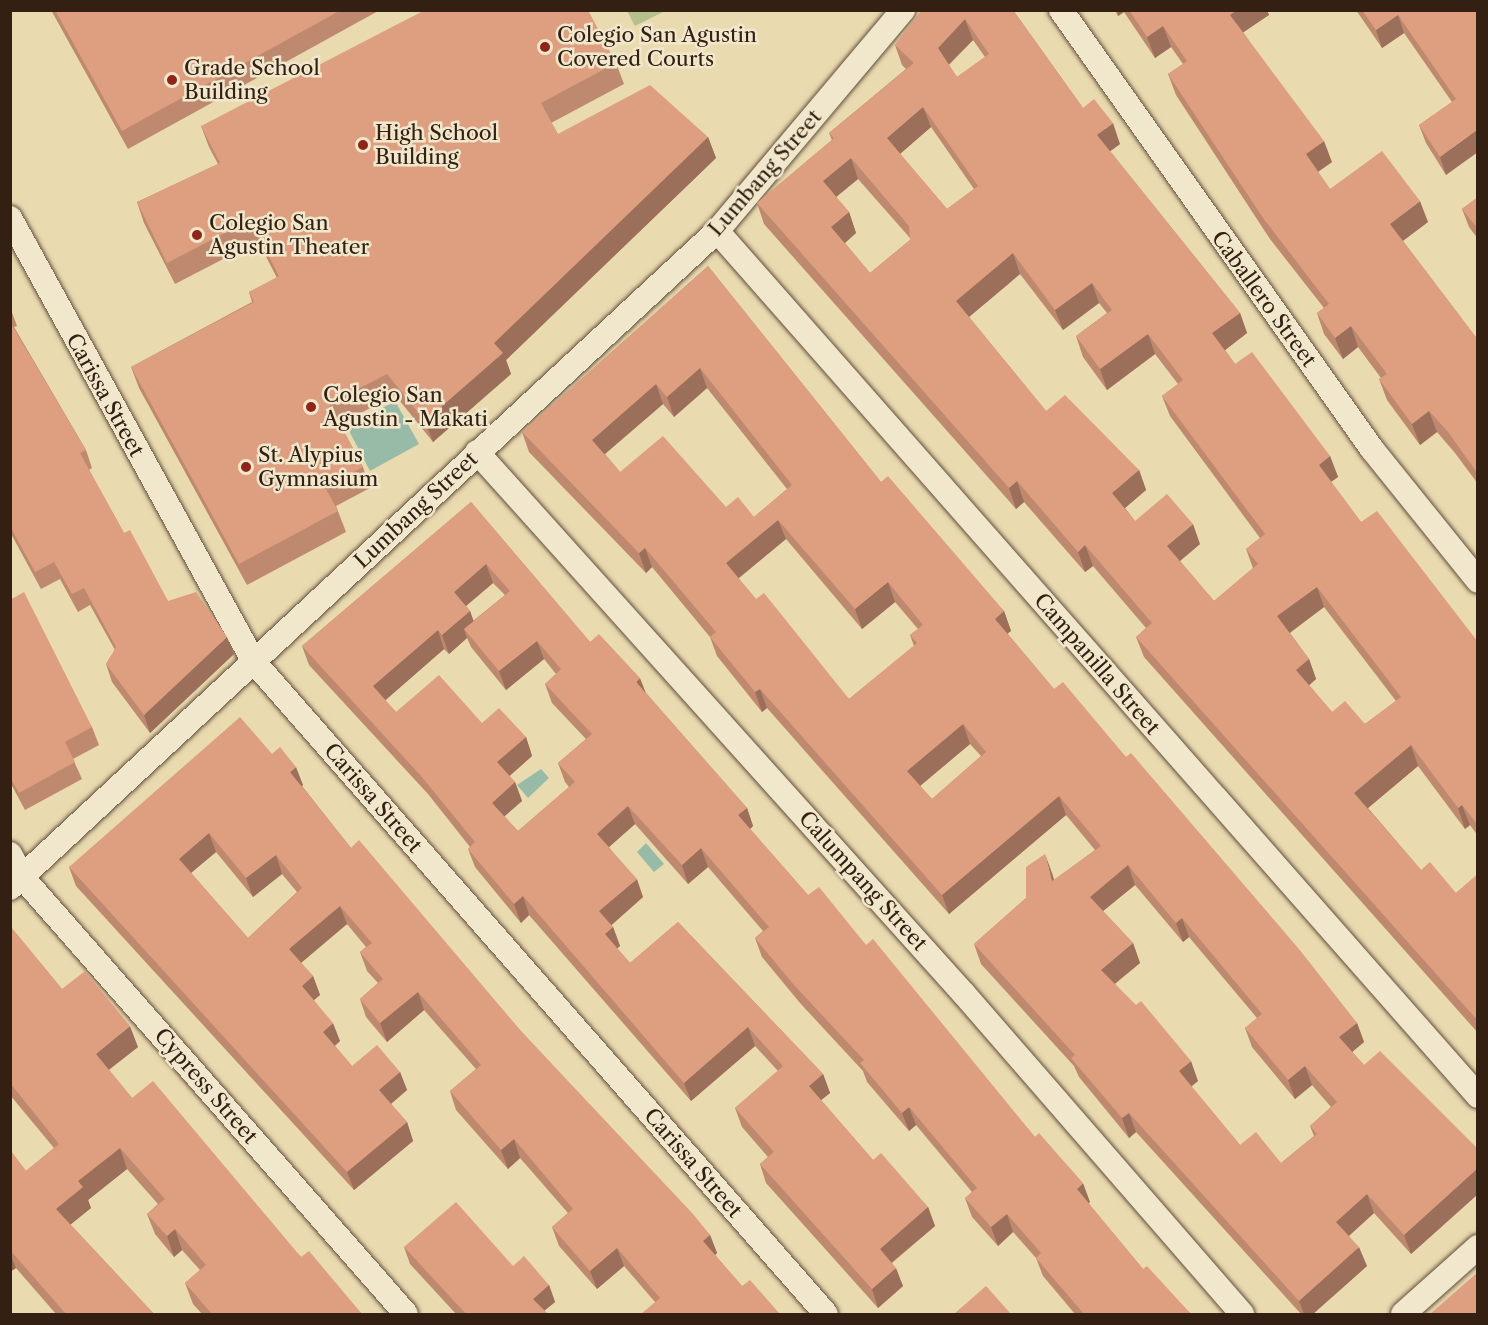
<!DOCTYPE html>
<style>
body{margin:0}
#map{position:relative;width:1488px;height:1325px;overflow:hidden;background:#eadab0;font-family:"Libre Caslon Text",serif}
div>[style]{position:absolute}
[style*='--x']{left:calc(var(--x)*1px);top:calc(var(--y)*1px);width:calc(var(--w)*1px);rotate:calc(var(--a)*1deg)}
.green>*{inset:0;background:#b6c08c}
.water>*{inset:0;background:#98bba8}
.roads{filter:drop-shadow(0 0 2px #614e3a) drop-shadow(0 0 2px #614e3a)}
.minor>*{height:24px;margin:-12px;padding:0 12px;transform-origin:12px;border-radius:12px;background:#f1e7cc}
.wall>*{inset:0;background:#be896e}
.shaded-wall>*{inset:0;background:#9b6f5a}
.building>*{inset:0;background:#dd9f80}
.dots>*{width:16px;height:16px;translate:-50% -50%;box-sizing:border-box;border:3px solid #f1e7cc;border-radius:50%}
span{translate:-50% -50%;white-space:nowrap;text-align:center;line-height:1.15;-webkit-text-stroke:5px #f1e7cc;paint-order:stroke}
.poi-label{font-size:21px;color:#332012}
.left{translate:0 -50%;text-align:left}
.street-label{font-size:21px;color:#332012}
.frame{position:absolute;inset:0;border:12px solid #332012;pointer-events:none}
</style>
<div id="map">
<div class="green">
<div style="clip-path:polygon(627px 11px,665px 11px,635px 26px)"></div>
</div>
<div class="water">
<div style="clip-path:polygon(395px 401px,419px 444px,370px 471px,347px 427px)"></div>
<div style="clip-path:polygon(541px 769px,549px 778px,528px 798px,517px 785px)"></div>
<div style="clip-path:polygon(646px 843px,664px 864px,654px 872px,637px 852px)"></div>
</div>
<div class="roads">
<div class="minor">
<div style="--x:1061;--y:10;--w:538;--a:54.69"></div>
<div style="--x:1372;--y:449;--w:169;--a:51.2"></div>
<div style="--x:10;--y:218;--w:507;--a:61.21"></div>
<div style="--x:254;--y:662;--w:867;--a:48.74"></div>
<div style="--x:717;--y:231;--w:1152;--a:48.66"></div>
<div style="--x:477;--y:452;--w:729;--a:48.06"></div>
<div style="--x:964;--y:994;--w:424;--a:49"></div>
<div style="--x:10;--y:854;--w:27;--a:62"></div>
<div style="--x:23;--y:878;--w:580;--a:48.7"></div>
<div style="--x:10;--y:888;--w:965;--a:-42.9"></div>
<div style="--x:717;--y:231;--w:289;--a:-49.9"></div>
<div style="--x:1403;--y:1314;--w:101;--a:-41.8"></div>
</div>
</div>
<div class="wall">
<div style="clip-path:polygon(51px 10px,380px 10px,128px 149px)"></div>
<div style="clip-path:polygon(evenodd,922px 10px,1013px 10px,1083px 108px,1120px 144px,1110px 151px,1240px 313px,1247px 333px,1225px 350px,1235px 364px,1330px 456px,1338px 477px,1331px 482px,1361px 522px,1478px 642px,1478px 836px,1470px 825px,1465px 829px,1418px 766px,1368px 808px,1421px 870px,1456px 893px,1478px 874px,1478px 1033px,1144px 657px,1136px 637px,1146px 628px,1093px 566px,1085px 572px,1024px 502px,1016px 509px,764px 224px,757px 203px,832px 140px,829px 133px,906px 69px,902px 65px,895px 45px,922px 10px,973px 40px,985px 57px,957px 77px,949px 65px,973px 40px,922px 10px,931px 127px,974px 189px,947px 209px,900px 154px,931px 127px,922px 10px,858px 179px,910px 238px,910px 240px,870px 273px,845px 243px,856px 233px,849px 212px,836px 197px,858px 179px,922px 10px,1020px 274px,1063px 330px,1099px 303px,1107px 313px,1076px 336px,1083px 357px,1107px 390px,1155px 354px,1178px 384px,1162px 396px,1170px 416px,1260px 538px,1246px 549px,1253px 568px,1214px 601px,1180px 561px,1200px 544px,1135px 521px,1125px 508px,1146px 490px,1139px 470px,1046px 411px,969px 317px,1020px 274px,922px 10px,1324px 607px,1396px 701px,1365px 724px,1332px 712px,1309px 685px,1316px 679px,1309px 659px,1290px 633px,1324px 607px)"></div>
<div style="clip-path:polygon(1115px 10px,1267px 10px,1269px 15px,1243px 32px,1332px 162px,1318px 172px,1330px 189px,1428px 222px,1403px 241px,1478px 340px,1478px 484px,1455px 453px,1437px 432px,1420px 445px,1387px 400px,1379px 379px,1381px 378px,1358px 347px,1343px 359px,1324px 334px,1317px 313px,1324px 308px,1270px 239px,1176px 95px,1168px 74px,1183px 64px,1171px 47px,1155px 58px,1124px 12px,1118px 16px)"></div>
<div style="clip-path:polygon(1356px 10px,1478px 10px,1446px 175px,1426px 143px,1419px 125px,1452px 102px,1404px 33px,1382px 48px)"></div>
<div style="clip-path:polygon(616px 63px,624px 84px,551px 123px,558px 134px,708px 137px,716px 158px,506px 360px,511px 374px,433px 442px,395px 395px,340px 424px,363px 467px,370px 488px,336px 506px,346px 532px,247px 585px,139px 388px,131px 367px,252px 302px,249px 292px,277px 278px,258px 241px,175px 284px,144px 223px,137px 202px,218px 164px,209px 147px,201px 126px)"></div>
<div style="clip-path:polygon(1478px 197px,1478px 239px,1469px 227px,1462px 209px)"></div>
<div style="clip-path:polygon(evenodd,708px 266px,881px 482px,1004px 611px,1011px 631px,1007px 633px,1054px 689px,1126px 757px,1357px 1023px,1364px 1042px,1352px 1052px,1364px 1065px,1478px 1149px,1478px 1194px,1411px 1254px,1374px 1213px,1349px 1236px,1367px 1266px,1313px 1314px,1301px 1314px,1136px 1132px,1129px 1138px,1079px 1077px,1074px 1066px,981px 964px,974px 944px,1026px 898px,1052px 873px,1054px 880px,1095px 850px,1066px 815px,949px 914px,767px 708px,762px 712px,717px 656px,710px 637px,652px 567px,646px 573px,529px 452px,522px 432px,708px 266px,707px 388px,787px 489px,754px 517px,620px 472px,605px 454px,663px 404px,674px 417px,707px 388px,708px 266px,786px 539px,862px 629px,895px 602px,918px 629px,910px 635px,914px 646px,849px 699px,756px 599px,738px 578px,786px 539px,708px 266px,970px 744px,981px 756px,932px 799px,920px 786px,970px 744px,708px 266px,1135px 885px,1183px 942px,1189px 937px,1257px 1018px,1245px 1028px,1252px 1047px,1295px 1099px,1312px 1085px,1331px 1107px,1310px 1126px,1314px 1136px,1281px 1163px,1240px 1145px,1191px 1086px,1198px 1081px,1115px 984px,1140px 963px,1133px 943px,1103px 911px,1135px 885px)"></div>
<div style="clip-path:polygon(10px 307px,17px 326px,14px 327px,86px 450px,92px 468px,89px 470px,124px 533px,168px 601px,234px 654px,150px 733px,112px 682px,106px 664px,115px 650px,90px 605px,78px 612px,60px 579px,41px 589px,10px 532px)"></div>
<div style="clip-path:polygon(evenodd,471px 502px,590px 642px,646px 693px,747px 808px,753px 826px,750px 829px,808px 895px,866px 945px,1035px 1137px,1090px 1202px,1088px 1203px,1143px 1269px,1191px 1314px,1075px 1314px,1043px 1276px,1036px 1258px,1013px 1232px,998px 1246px,972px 1217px,965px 1198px,972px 1192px,916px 1125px,909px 1131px,867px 1082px,863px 1071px,800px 1003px,762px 957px,755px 938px,763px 931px,708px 867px,688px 884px,635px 824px,609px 847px,643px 897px,611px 925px,613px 927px,620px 946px,617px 948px,630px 963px,678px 922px,823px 1074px,830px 1093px,821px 1100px,873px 1160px,928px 1207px,935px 1226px,892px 1263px,903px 1286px,878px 1308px,766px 1183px,760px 1164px,768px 1157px,742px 1127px,735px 1108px,778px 1071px,755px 1046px,691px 1101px,529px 915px,521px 923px,475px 867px,468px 849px,470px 847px,428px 794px,309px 665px,302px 646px,471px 502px,493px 583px,505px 595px,473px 621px,470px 611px,466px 606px,493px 583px,471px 502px,467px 638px,471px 647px,506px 690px,544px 659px,556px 674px,545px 684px,552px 703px,586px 739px,558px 763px,565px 782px,569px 787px,518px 831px,504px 816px,522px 801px,515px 782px,509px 776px,532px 756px,526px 737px,482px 723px,396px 712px,385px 700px,444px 649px,449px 654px,467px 638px)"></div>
<div style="clip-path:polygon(10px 600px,92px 727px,99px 745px,73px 759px,82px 779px,25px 810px,10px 782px)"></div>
<div style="clip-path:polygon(evenodd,272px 754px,303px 785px,302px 786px,351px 848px,710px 1235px,717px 1253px,715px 1255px,742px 1286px,780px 1314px,655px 1302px,624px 1266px,597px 1289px,559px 1246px,552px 1227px,568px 1213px,520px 1158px,508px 1169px,456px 1110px,450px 1091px,476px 1069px,424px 1010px,387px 1042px,366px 1017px,360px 999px,378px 983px,367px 971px,360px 952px,366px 947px,347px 924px,301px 963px,313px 976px,320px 995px,314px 1000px,340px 1041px,335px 1046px,352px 1066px,400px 1072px,407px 1090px,391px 1104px,407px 1122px,413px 1141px,354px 1190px,76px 886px,69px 867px,272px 754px,216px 852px,253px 897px,282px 874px,297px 892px,248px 938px,191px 873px,216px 852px)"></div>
<div style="clip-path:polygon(10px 926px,62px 989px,138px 1047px,109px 1070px,132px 1098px,362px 1314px,202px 1314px,193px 1304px,185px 1283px,200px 1270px,182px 1250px,174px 1257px,155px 1234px,147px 1214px,158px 1204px,127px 1169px,88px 1200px,91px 1208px,70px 1224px,154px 1314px,56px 1314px,16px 1268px,10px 1272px,10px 1150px,26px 1171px,54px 1148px,10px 1095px)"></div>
<div style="clip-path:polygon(404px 1247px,513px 1266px,549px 1285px,555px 1302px,544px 1311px,548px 1314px,456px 1314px,410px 1264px)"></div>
</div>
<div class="shaded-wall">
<div style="clip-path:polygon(1117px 10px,1123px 10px,1124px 12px,1118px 16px)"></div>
<div style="clip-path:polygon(1237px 10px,1267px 10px,1269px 15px,1238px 36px,1230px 15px)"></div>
<div style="clip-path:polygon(1398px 15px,1404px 33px,1382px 48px,1376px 30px)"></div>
<div style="clip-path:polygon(965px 19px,973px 40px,945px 68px,938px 48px)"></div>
<div style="clip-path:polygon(1163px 26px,1171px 47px,1155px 58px,1147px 37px)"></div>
<div style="clip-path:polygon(923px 107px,931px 127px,894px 159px,887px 138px)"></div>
<div style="clip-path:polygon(1113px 123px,1120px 144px,1105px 155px,1097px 135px)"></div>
<div style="clip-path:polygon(1478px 129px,1478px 152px,1446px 175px,1440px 157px)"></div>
<div style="clip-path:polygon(708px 137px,716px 158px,506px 360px,511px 374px,433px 442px,425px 421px,494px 343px)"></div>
<div style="clip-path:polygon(1324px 141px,1332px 162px,1313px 175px,1306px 154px)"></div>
<div style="clip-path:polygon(851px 158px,858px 179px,830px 202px,823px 181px)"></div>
<div style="clip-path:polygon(1420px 201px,1428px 222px,1397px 245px,1390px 224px)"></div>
<div style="clip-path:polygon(849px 212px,856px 233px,839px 248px,831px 227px)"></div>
<div style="clip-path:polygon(1013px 253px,1020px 274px,963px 322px,956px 301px)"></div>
<div style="clip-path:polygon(1092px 283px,1099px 303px,1063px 330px,1055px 310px)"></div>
<div style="clip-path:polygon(1240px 313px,1247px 333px,1220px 354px,1212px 333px)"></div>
<div style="clip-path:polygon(1351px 326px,1358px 347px,1343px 359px,1335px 338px)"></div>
<div style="clip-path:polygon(1148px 334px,1155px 354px,1107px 390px,1100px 369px)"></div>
<div style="clip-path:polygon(700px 368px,707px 388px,674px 417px,667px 397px)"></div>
<div style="clip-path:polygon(656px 384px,663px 404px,599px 459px,592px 440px)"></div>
<div style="clip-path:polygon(1429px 411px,1437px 432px,1420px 445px,1412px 424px)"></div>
<div style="clip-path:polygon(1330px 456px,1338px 477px,1326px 485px,1319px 465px)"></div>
<div style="clip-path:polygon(1139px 470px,1146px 490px,1119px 513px,1112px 493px)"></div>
<div style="clip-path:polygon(1017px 481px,1024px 502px,1016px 509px,1009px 488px)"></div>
<div style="clip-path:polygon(778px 520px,786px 539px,733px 583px,726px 563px)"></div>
<div style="clip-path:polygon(1193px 524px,1200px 544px,1174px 566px,1167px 546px)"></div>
<div style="clip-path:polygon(1085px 545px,1093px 566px,1085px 572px,1078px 552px)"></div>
<div style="clip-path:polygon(645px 548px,652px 567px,646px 573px,639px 553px)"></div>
<div style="clip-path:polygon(486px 564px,493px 583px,460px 611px,454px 592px)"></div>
<div style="clip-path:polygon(888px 582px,895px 602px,862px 629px,855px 609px)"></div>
<div style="clip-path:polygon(1317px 587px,1324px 607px,1285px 636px,1277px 616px)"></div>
<div style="clip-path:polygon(470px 611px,477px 630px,464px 629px,467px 638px,449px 654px,442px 635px)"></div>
<div style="clip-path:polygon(1004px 611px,1011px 631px,1002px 638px,995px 619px)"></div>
<div style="clip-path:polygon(438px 630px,444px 649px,380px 705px,373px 686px)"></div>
<div style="clip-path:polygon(227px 637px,234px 654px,150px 733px,144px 715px)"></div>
<div style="clip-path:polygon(537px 641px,544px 659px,506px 690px,499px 671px)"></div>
<div style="clip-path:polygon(1309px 659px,1316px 679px,1304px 690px,1296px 670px)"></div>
<div style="clip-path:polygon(640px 678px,647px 696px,636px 682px)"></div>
<div style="clip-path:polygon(760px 689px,767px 708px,762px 712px,755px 692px)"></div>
<div style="clip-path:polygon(963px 724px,970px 744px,914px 791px,907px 771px)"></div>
<div style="clip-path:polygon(526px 737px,532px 756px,504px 781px,497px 762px)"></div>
<div style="clip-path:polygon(1411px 745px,1418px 766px,1362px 813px,1354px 793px)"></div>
<div style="clip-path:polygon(296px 767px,303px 785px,297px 790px,290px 772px)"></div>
<div style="clip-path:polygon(515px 782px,522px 801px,498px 822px,492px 803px)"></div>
<div style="clip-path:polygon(1059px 796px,1066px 815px,949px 914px,942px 895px)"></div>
<div style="clip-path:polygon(1462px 805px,1470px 825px,1465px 829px,1458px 808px)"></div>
<div style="clip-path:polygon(628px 806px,635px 824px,609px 847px,597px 834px)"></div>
<div style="clip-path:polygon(747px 808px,753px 826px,745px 834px,738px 815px)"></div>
<div style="clip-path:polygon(209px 833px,216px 852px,186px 877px,179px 859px)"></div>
<div style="clip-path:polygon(701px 848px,708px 867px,688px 884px,682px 865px)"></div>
<div style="clip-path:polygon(1045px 854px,1052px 873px,1059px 900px,1052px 881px)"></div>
<div style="clip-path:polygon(276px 855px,282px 874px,253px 897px,246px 878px)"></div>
<div style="clip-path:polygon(1128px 865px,1135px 885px,1097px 916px,1090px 897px)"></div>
<div style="clip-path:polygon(637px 879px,643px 897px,606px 930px,599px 911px)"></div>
<div style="clip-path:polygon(523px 896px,529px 915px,521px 923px,514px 904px)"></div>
<div style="clip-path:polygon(340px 906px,347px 924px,296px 967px,289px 949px)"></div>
<div style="clip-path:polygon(1182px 918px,1189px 937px,1183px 942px,1176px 923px)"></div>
<div style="clip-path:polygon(613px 927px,620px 946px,612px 953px,605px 934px)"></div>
<div style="clip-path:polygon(1133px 943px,1140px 963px,1108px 989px,1101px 970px)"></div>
<div style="clip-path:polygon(313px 976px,320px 995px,309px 1004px,302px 986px)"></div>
<div style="clip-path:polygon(418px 992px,424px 1010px,387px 1042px,380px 1023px)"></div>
<div style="clip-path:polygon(333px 1023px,340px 1041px,329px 1050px,323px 1032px)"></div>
<div style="clip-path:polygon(1357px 1023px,1364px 1042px,1346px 1057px,1339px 1037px)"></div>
<div style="clip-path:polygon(130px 1026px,138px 1047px,103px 1074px,96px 1054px)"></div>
<div style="clip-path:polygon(748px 1027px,755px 1046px,691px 1101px,684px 1083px)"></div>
<div style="clip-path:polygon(1191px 1061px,1198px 1081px,1186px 1091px,1179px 1071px)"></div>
<div style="clip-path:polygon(1305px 1066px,1312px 1085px,1295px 1099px,1288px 1080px)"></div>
<div style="clip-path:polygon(400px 1072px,407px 1090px,386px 1108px,379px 1090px)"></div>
<div style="clip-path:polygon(823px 1074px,830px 1093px,815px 1105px,809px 1086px)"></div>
<div style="clip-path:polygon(909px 1107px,916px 1125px,909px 1131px,902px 1113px)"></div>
<div style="clip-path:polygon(1129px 1113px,1136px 1132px,1129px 1138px,1122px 1118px)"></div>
<div style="clip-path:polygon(407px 1122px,413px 1141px,354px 1190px,347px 1172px)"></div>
<div style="clip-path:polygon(514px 1139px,520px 1158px,508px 1169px,501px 1150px)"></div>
<div style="clip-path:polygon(120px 1148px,127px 1169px,88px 1200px,91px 1208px,64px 1230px,56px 1209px,78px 1181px)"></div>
<div style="clip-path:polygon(1478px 1168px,1478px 1194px,1411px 1254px,1404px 1235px)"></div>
<div style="clip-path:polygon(1083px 1183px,1090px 1202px,1083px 1208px,1077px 1189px)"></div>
<div style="clip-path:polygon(1367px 1194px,1374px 1213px,1343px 1241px,1336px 1222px)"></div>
<div style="clip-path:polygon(928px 1207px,935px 1226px,886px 1267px,880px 1249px)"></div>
<div style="clip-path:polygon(1007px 1214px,1013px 1232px,998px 1246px,991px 1227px)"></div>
<div style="clip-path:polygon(175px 1229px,182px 1250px,174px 1257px,167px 1236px)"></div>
<div style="clip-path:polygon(710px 1235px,717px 1253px,710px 1260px,703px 1241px)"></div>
<div style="clip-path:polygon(1359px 1247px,1367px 1266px,1313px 1314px,1304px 1314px,1299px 1301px)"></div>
<div style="clip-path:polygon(617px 1248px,624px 1266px,597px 1289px,590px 1271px)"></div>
<div style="clip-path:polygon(10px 1254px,16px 1268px,10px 1272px)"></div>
<div style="clip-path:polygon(896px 1268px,903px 1286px,878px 1308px,872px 1289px)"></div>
<div style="clip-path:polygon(549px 1285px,555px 1302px,540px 1314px,533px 1299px)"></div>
</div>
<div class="building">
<div style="clip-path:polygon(55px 10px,341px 10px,122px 131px)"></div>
<div style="clip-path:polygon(425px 10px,588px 10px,616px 63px,541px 103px,558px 134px,650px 85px,708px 137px,494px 343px,503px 353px,425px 421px,387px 374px,329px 404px,363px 467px,325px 487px,338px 511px,239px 564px,131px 367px,254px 302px,249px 292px,279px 276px,250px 220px,167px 263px,137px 202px,220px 163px,201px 126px)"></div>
<div style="clip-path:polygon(evenodd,922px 10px,1013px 10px,1083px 108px,1094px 99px,1113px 123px,1097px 135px,1240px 313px,1212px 333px,1235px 364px,1252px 352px,1330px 456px,1319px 465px,1361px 522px,1377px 511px,1478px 642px,1478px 825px,1462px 805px,1458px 808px,1411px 745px,1354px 793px,1421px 870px,1430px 862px,1456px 893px,1478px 874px,1478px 1021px,1136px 637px,1152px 623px,1085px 545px,1078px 552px,1017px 481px,1009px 488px,757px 203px,834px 138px,829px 133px,914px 63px,895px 45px,922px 10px,965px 19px,989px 54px,957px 77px,938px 48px,965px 19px,922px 10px,923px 107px,978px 186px,947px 209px,887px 138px,923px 107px,922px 10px,851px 158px,909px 226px,910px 240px,870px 273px,831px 227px,849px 212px,823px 181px,851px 158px,922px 10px,1013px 253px,1055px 310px,1092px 283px,1112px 310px,1076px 336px,1100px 369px,1148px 334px,1183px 380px,1162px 396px,1265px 534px,1246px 549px,1258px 564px,1214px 601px,1167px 546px,1193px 524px,1167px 494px,1135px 521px,1112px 493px,1139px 470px,1065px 395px,1046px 411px,956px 301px,1013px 253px,922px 10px,1317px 587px,1401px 697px,1365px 724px,1345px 701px,1332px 712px,1296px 670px,1309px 659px,1277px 616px,1317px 587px)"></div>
<div style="clip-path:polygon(1129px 10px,1237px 10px,1230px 15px,1324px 141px,1306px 154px,1330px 189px,1382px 151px,1420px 201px,1390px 224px,1478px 340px,1478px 474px,1448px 432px,1429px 411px,1412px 424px,1379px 379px,1387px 374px,1351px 326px,1335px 338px,1317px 313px,1329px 304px,1263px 218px,1168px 74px,1187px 61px,1163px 26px,1147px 37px)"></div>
<div style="clip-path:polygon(1362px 10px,1478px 10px,1478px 129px,1440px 157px,1419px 125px,1456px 99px,1398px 15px,1376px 30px)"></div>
<div style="clip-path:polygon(1478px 197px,1478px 229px,1462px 209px)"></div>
<div style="clip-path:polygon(evenodd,708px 266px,881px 482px,888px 476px,1004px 611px,995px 619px,1054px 689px,1063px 682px,1126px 757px,1131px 753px,1299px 949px,1357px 1023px,1339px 1037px,1364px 1065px,1380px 1051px,1478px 1149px,1478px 1168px,1404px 1235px,1367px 1194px,1336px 1222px,1359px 1247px,1299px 1301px,1129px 1113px,1122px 1118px,1071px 1058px,1075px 1055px,974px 944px,1026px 898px,1026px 867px,1045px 854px,1052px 881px,1101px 846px,1059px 796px,942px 895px,760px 689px,755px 692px,710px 637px,716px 632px,645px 548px,639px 553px,522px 432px,708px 266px,700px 368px,792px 485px,754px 517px,738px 497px,726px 507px,663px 436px,620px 472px,592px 440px,656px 384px,667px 397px,700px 368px,708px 266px,778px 520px,855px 609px,888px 582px,923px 625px,910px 635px,917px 643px,849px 699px,764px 593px,756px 599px,726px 563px,778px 520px,708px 266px,963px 724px,986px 752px,932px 799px,907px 771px,963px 724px,708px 266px,1128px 865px,1176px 923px,1182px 918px,1262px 1014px,1245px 1028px,1288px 1080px,1305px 1066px,1337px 1102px,1310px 1126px,1317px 1134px,1281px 1163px,1256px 1132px,1240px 1145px,1179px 1071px,1191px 1061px,1141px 1001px,1136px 1005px,1101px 970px,1133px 943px,1090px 897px,1128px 865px)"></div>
<div style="clip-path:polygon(10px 322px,86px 450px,80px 453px,124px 533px,130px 530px,168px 601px,196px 592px,227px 637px,144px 715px,106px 664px,116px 647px,84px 588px,72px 594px,54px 562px,35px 572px,10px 526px)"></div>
<div style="clip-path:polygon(evenodd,471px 502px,590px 642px,599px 634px,640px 678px,636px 682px,747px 808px,738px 815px,808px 895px,819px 887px,866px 945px,873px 939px,1035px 1137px,1039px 1133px,1083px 1183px,1077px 1189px,1143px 1269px,1147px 1266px,1190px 1313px,1189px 1314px,1084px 1314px,1036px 1258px,1041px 1253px,1007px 1214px,991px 1227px,965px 1198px,977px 1188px,909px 1107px,902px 1113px,860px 1063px,864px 1060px,793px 984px,755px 938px,769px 927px,701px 848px,682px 865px,628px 806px,602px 829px,597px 834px,637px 879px,599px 911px,613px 927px,605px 934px,630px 963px,678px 922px,823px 1074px,809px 1086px,873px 1160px,881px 1153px,928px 1207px,880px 1249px,896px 1268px,872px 1289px,760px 1164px,774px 1152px,735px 1108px,783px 1066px,748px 1027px,684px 1083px,523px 896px,514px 904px,468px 849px,475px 842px,421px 776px,302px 646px,471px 502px,486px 564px,510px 591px,464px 629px,499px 671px,537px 641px,561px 669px,545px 684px,592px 734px,558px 763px,575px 782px,518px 831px,492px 803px,515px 782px,497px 762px,526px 737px,499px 708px,482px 723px,439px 675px,396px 712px,373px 686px,438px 630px,442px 635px,470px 611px,454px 592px,486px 564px)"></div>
<div style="clip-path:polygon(24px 592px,92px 727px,65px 742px,75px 762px,19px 793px,10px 777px,10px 600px)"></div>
<div style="clip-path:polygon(evenodd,240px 717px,272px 754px,280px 747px,296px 767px,290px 772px,351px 848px,359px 840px,521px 1031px,693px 1214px,710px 1235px,703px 1241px,742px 1286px,750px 1280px,780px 1314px,641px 1314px,660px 1298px,617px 1248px,590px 1271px,552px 1227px,573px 1209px,514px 1139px,501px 1150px,450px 1091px,481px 1065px,418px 992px,380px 1023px,360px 999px,383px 979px,360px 952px,372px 943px,340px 906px,289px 949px,313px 976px,302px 986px,333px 1023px,323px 1032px,352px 1066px,377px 1045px,400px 1072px,379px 1090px,407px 1122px,347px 1172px,69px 867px,240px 717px,209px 833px,246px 878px,276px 855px,302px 888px,248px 938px,179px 859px,209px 833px)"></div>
<div style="clip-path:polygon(10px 926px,62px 989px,85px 971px,130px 1026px,96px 1054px,132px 1098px,153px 1081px,301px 1257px,309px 1251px,362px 1314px,212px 1314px,185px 1283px,206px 1265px,175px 1229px,167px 1236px,147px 1214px,165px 1199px,120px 1148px,78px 1181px,83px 1187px,56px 1209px,154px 1314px,66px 1314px,10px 1250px,10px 1150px,26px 1171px,59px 1144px,10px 1083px)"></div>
<div style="clip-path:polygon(456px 1202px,513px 1266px,524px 1256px,549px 1285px,533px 1299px,548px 1314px,466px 1314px,404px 1247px)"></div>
<div style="clip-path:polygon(1478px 1272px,1478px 1314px,1430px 1314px)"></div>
<div style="clip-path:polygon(986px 1286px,1011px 1314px,954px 1314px)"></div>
</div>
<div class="dots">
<div style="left:545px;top:47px;background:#8f2418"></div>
<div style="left:172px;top:80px;background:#8f2418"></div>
<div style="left:363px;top:145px;background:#8f2418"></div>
<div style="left:197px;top:235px;background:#8f2418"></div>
<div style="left:311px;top:407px;background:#8f2418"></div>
<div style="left:246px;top:467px;background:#8f2418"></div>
</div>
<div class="poi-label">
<span class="left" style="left:557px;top:47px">Colegio San Agustin<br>Covered Courts</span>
<span class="left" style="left:184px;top:80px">Grade School<br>Building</span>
<span class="left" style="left:375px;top:145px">High School<br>Building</span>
<span class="left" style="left:209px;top:235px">Colegio San<br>Agustin Theater</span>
<span class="left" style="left:323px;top:407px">Colegio San<br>Agustin - Makati</span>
<span class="left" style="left:258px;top:467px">St. Alypius<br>Gymnasium</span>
</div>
<div class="street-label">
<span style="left:765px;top:173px;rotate:-49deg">Lumbang Street</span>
<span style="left:1264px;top:299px;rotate:54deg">Caballero Street</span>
<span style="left:105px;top:395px;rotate:61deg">Carissa Street</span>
<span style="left:416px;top:510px;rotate:-43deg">Lumbang Street</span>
<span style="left:1097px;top:664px;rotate:49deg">Campanilla Street</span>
<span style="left:373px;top:798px;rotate:49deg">Carissa Street</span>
<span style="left:863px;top:881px;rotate:48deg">Calumpang Street</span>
<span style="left:206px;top:1086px;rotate:49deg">Cypress Street</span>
<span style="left:693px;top:1163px;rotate:49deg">Carissa Street</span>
</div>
<div class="frame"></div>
</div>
